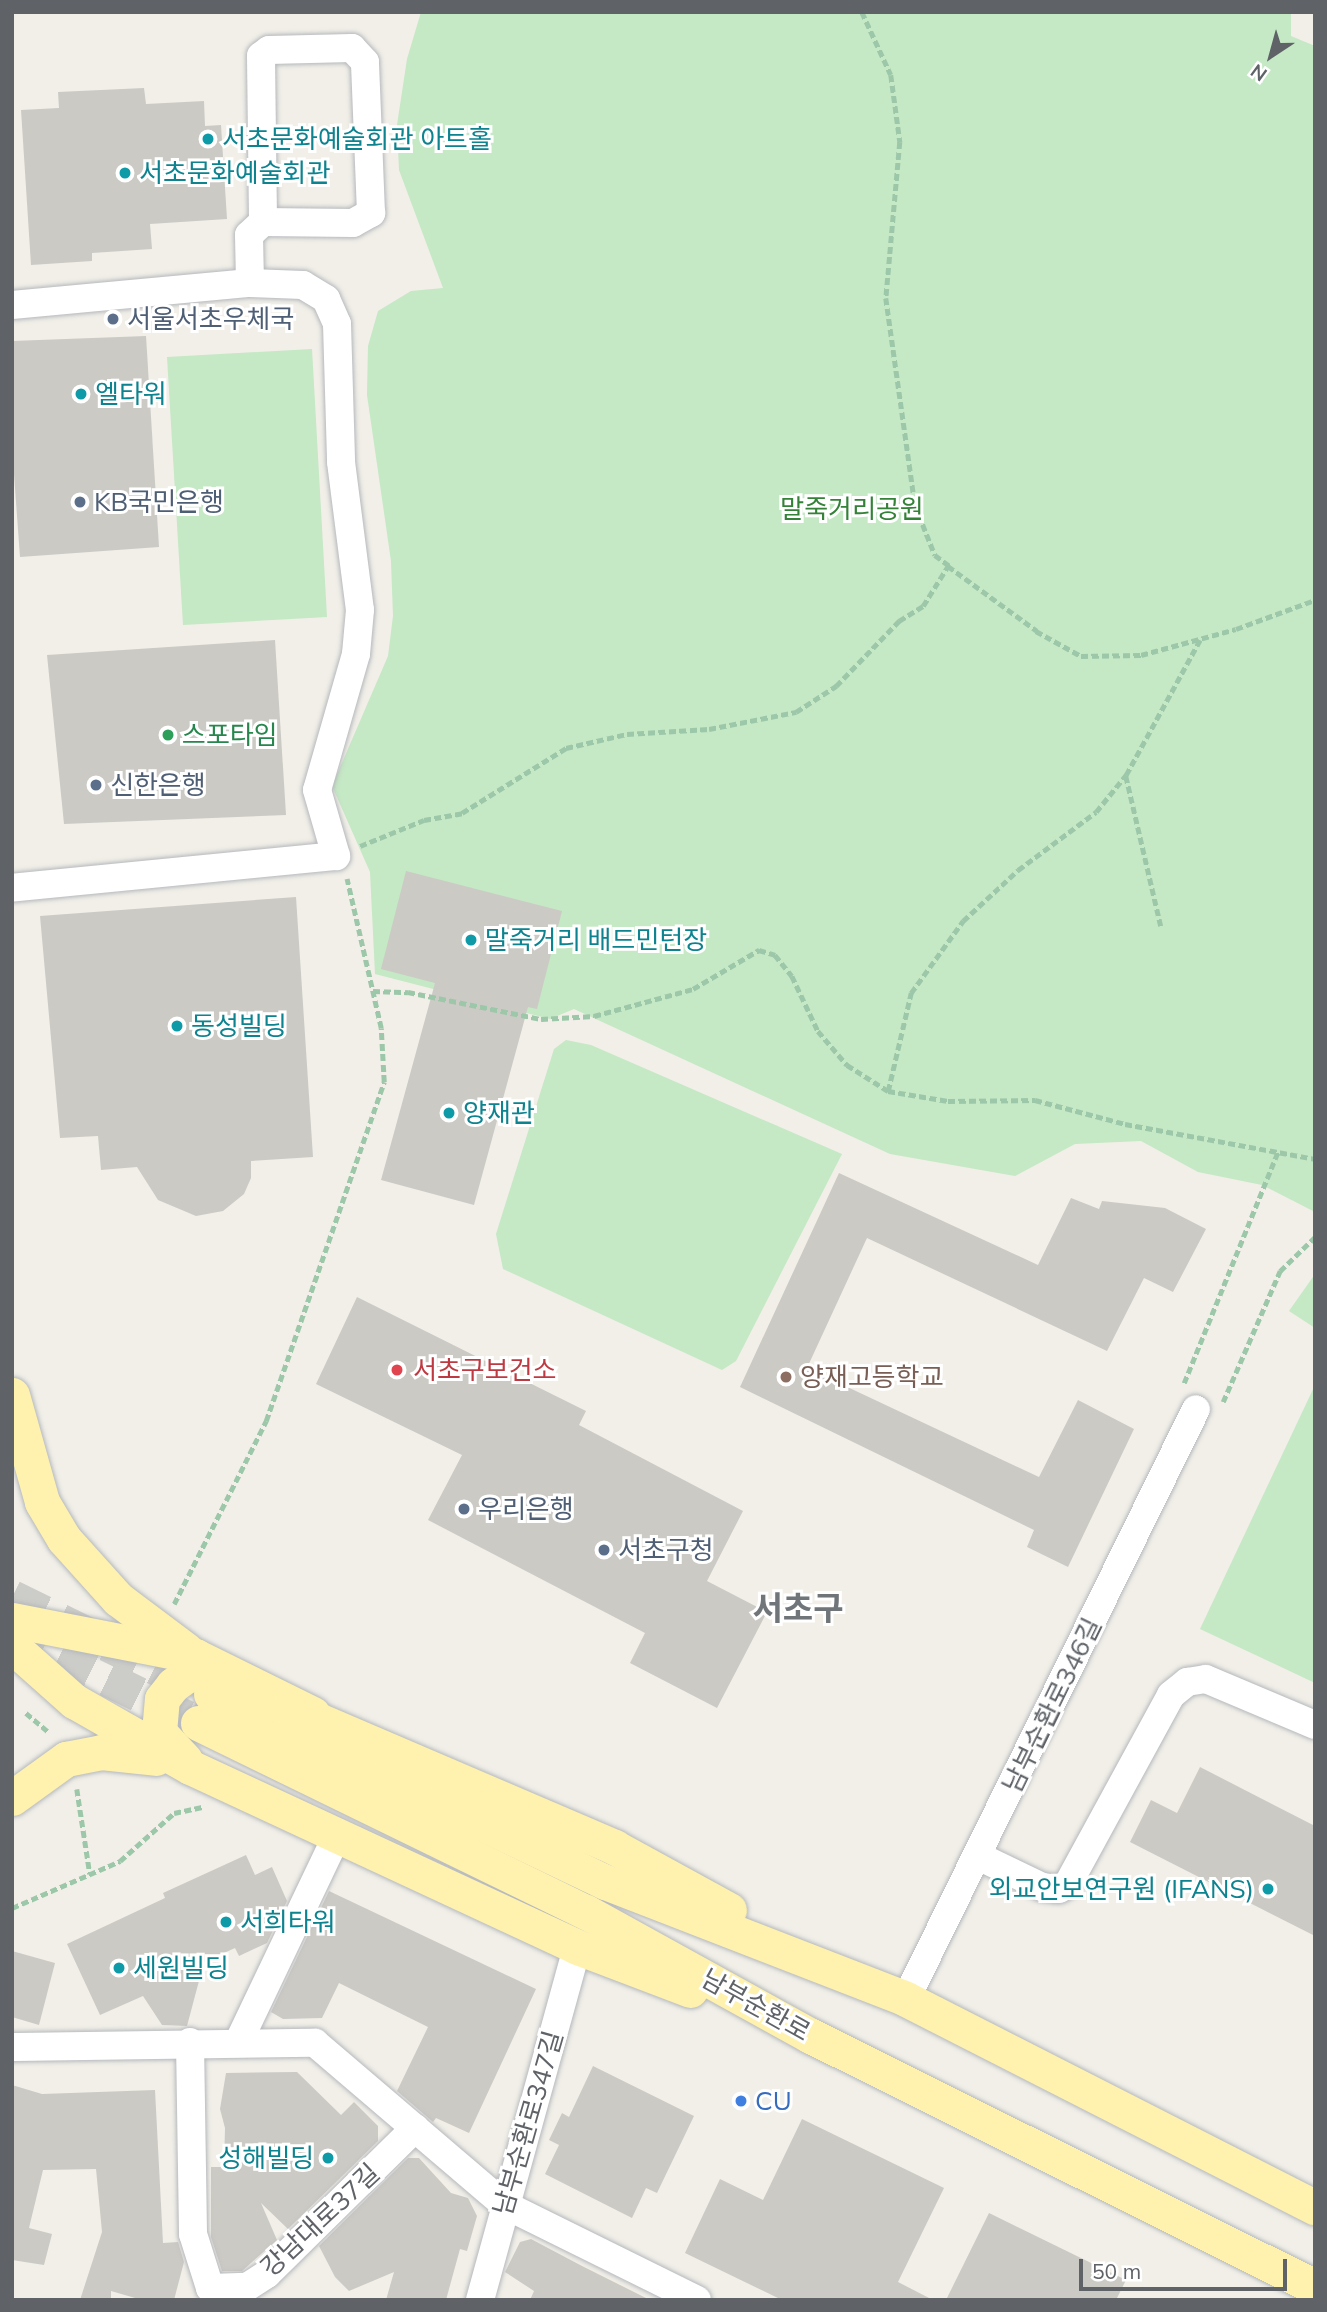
<!DOCTYPE html>
<meta charset="utf-8">
<style>
body{margin:0}
#map{position:relative;width:1327px;height:2312px;overflow:hidden;background:#f1efe8;font-family:Mulish,"Noto Sans KR",sans-serif}
div>[style]{position:absolute}
[style*='--x']{left:calc(var(--x)*1px);top:calc(var(--y)*1px);width:calc(var(--w)*1px);rotate:calc(var(--a)*1deg)}
.green>*{inset:0;background:#c5e8c5}
.building>*{inset:0;background:#cccac5}
.major-tunnel>*{height:35px;margin-top:-17.5px;transform-origin:0;background:repeating-linear-gradient(90deg,#ccccc8 0 35px,transparent 0 53px)}
.path>*{height:4.5px;margin-top:-2.25px;transform-origin:0;background:repeating-linear-gradient(90deg,#9cc7a9 0 7px,transparent 0 10.5px)}
.roads{filter:drop-shadow(0 0 2px #b5b8bc) drop-shadow(0 0 2px #b5b8bc)}
.minor>*{height:28px;margin:-14px;padding:0 14px;transform-origin:14px;border-radius:14px;background:#fff}
.major>*{height:35px;margin:-17.5px;padding:0 17.5px;transform-origin:17.5px;border-radius:17.5px;background:#fff2af}
.dots>*{width:19px;height:19px;translate:-50% -50%;box-sizing:border-box;border:4px solid #fff;border-radius:50%}
span{translate:-50% -50%;white-space:nowrap;text-align:center;line-height:1.15;-webkit-text-stroke:6px #fff;paint-order:stroke}
.culture-label{font-size:26px;color:#0d838f}
.left{translate:0 -50%;text-align:left}
.right{translate:-100% -50%;text-align:right}
.service-label{font-size:26px;color:#4e5e75}
.park-label{font-size:26px;color:#348238}
.leisure-label{font-size:26px;color:#27864d}
.health-label{font-size:26px;color:#be3a42}
.education-label{font-size:26px;color:#785e54}
.street-label{font-size:26px;color:#5f6368}
.shop-label{font-size:26px;color:#366cbe}
.district-label{font-size:33px;color:#70757a;font-weight:700}
.frame{position:absolute;inset:0;border:14px solid #5f6368;pointer-events:none}
.north{position:absolute;left:1236px;top:21px;width:70px;height:70px;-webkit-text-stroke:5px #fff;paint-order:stroke;rotate:216deg;font-size:19px;font-weight:700;line-height:28px;text-align:center;color:#5f6368}
.north::after{content:'';display:block;margin:auto;width:24px;height:32px;background:#5f6368;clip-path:polygon(50% 0,100% 100%,50% 72%,0 100%)}
.scale{position:absolute;left:1079px;top:2259px;width:208px;height:32px;box-sizing:border-box;border:4px solid #5f6368;border-top:0;padding-left:9px;font-size:21px;line-height:24px;white-space:nowrap;color:#5f6368;-webkit-text-stroke:5px #fff;paint-order:stroke}
</style>
<div id="map">
<div class="green">
<div style="clip-path:polygon(421px 12px,1291px 12px,1291px 36px,1315px 46px,1315px 1212px,1262px 1185px,1198px 1172px,1141px 1141px,1075px 1144px,1015px 1176px,890px 1154px,574px 1009px,550px 1019px,375px 974px,370px 872px,332px 786px,388px 656px,393px 616px,391px 561px,367px 395px,368px 346px,378px 311px,411px 291px,443px 288px,399px 170px,397px 125px,407px 59px)"></div>
<div style="clip-path:polygon(312px 349px,327px 617px,183px 625px,167px 357px)"></div>
<div style="clip-path:polygon(566px 1040px,591px 1045px,842px 1154px,736px 1361px,722px 1370px,503px 1269px,496px 1234px,554px 1049px)"></div>
<div style="clip-path:polygon(1315px 1274px,1315px 1328px,1289px 1311px)"></div>
<div style="clip-path:polygon(1315px 1385px,1315px 1683px,1200px 1629px)"></div>
</div>
<div class="building">
<div style="clip-path:polygon(144px 88px,146px 104px,204px 101px,205px 126px,221px 125px,227px 219px,150px 224px,152px 249px,92px 253px,92px 261px,31px 265px,21px 110px,59px 108px,58px 92px)"></div>
<div style="clip-path:polygon(146px 336px,159px 547px,20px 557px,12px 447px,12px 341px)"></div>
<div style="clip-path:polygon(275px 640px,286px 815px,64px 824px,47px 655px)"></div>
<div style="clip-path:polygon(406px 871px,562px 911px,537px 1009px,528px 1007px,474px 1205px,381px 1180px,435px 983px,381px 969px)"></div>
<div style="clip-path:polygon(296px 897px,313px 1157px,251px 1161px,251px 1178px,244px 1194px,223px 1211px,196px 1216px,158px 1200px,137px 1167px,101px 1170px,98px 1136px,60px 1138px,40px 916px)"></div>
<div style="clip-path:polygon(839px 1173px,1038px 1265px,1071px 1198px,1099px 1209px,1102px 1201px,1165px 1208px,1206px 1229px,1173px 1292px,1144px 1278px,1107px 1351px,867px 1238px,807px 1368px,1039px 1477px,1078px 1400px,1134px 1429px,1068px 1567px,1027px 1547px,1034px 1530px,740px 1387px)"></div>
<div style="clip-path:polygon(357px 1297px,586px 1411px,579px 1425px,743px 1511px,707px 1581px,767px 1612px,717px 1708px,630px 1663px,645px 1633px,428px 1520px,462px 1455px,316px 1384px)"></div>
<div style="clip-path:polygon(1200px 1767px,1315px 1826px,1315px 1936px,1130px 1842px,1151px 1800px,1177px 1813px)"></div>
<div style="clip-path:polygon(246px 1855px,255px 1875px,272px 1867px,287px 1901px,267px 1943px,239px 1956px,235px 1948px,204px 1962px,187px 2026px,162px 2025px,143px 1996px,100px 2015px,67px 1944px,165px 1898px,163px 1893px)"></div>
<div style="clip-path:polygon(329px 1891px,536px 1989px,469px 2133px,436px 2118px,433px 2122px,397px 2091px,428px 2027px,339px 1983px,322px 2018px,283px 2019px,271px 2012px)"></div>
<div style="clip-path:polygon(12px 1951px,55px 1963px,39px 2025px,12px 2017px)"></div>
<div style="clip-path:polygon(593px 2066px,694px 2116px,657px 2193px,646px 2188px,632px 2218px,545px 2174px,559px 2145px,549px 2140px,562px 2113px,569px 2117px)"></div>
<div style="clip-path:polygon(297px 2072px,341px 2115px,354px 2102px,378px 2126px,378px 2141px,288px 2229px,261px 2203px,277px 2240px,242px 2271px,222px 2271px,211px 2237px,211px 2167px,224px 2167px,225px 2128px,220px 2109px,226px 2073px)"></div>
<div style="clip-path:polygon(12px 2085px,42px 2094px,155px 2090px,163px 2243px,178px 2242px,184px 2262px,174px 2300px,142px 2300px,111px 2291px,111px 2300px,80px 2300px,102px 2232px,96px 2169px,43px 2170px,29px 2228px,52px 2234px,44px 2265px,12px 2260px)"></div>
<div style="clip-path:polygon(802px 2119px,944px 2188px,898px 2282px,933px 2300px,782px 2300px,685px 2253px,720px 2179px,763px 2200px)"></div>
<div style="clip-path:polygon(408px 2158px,419px 2158px,451px 2193px,468px 2198px,477px 2216px,467px 2251px,460px 2249px,446px 2300px,386px 2300px,394px 2272px,349px 2291px,335px 2277px,319px 2246px)"></div>
<div style="clip-path:polygon(989px 2213px,1126px 2280px,1116px 2300px,946px 2300px)"></div>
<div style="clip-path:polygon(531px 2239px,582px 2266px,650px 2300px,530px 2300px,534px 2291px,505px 2272px,520px 2242px)"></div>
</div>
<div class="major-tunnel">
<div style="--x:12;--y:1597;--w:214;--a:26.1"></div>
<div style="--x:12;--y:1632;--w:207;--a:26.1"></div>
</div>
<div class="path">
<div style="--x:862;--y:12;--w:69;--a:65.3"></div>
<div style="--x:891;--y:75;--w:68;--a:82.3"></div>
<div style="--x:900;--y:142;--w:157;--a:95.1"></div>
<div style="--x:886;--y:298;--w:209;--a:82"></div>
<div style="--x:915;--y:505;--w:54;--a:68.2"></div>
<div style="--x:935;--y:555;--w:20;--a:37"></div>
<div style="--x:1036;--y:631;--w:51;--a:29.1"></div>
<div style="--x:1081;--y:656;--w:60;--a:-1"></div>
<div style="--x:1141;--y:655;--w:98;--a:-15.3"></div>
<div style="--x:1236;--y:629;--w:84;--a:-20.2"></div>
<div style="--x:1126;--y:776;--w:154;--a:76.9"></div>
<div style="--x:360;--y:846;--w:69;--a:-22.1"></div>
<div style="--x:424;--y:820;--w:39;--a:-10"></div>
<div style="--x:462;--y:813;--w:123;--a:-32"></div>
<div style="--x:566;--y:748;--w:63;--a:-12.9"></div>
<div style="--x:627;--y:734;--w:82;--a:-3.5"></div>
<div style="--x:709;--y:729;--w:89;--a:-11.1"></div>
<div style="--x:796;--y:712;--w:48;--a:-33"></div>
<div style="--x:836;--y:686;--w:91;--a:-45.9"></div>
<div style="--x:899;--y:621;--w:28;--a:-32"></div>
<div style="--x:923;--y:606;--w:47;--a:-58"></div>
<div style="--x:948;--y:566;--w:110;--a:36.1"></div>
<div style="--x:373;--y:991;--w:35;--a:2"></div>
<div style="--x:408;--y:992;--w:136;--a:11.5"></div>
<div style="--x:541;--y:1019;--w:53;--a:-3.2"></div>
<div style="--x:594;--y:1016;--w:103;--a:-15.3"></div>
<div style="--x:693;--y:989;--w:77;--a:-30.6"></div>
<div style="--x:759;--y:950;--w:17;--a:17"></div>
<div style="--x:775;--y:955;--w:27;--a:51"></div>
<div style="--x:792;--y:976;--w:61;--a:64.7"></div>
<div style="--x:818;--y:1031;--w:45;--a:49.5"></div>
<div style="--x:847;--y:1065;--w:49;--a:32.4"></div>
<div style="--x:888;--y:1091;--w:61;--a:9.5"></div>
<div style="--x:948;--y:1101;--w:87;--a:-0.7"></div>
<div style="--x:1035;--y:1100;--w:93;--a:14.9"></div>
<div style="--x:1125;--y:1124;--w:193;--a:10.4"></div>
<div style="--x:888;--y:1091;--w:101;--a:-76.8"></div>
<div style="--x:911;--y:993;--w:89;--a:-54.2"></div>
<div style="--x:963;--y:921;--w:75;--a:-42.8"></div>
<div style="--x:1018;--y:870;--w:97;--a:-36.6"></div>
<div style="--x:1096;--y:812;--w:48;--a:-51"></div>
<div style="--x:1126;--y:775;--w:154;--a:-61.3"></div>
<div style="--x:1184;--y:1383;--w:249;--a:-67.9"></div>
<div style="--x:1223;--y:1402;--w:143;--a:-66.5"></div>
<div style="--x:1280;--y:1271;--w:49;--a:-44.2"></div>
<div style="--x:174;--y:1604;--w:205;--a:-63.3"></div>
<div style="--x:266;--y:1421;--w:359;--a:-70.8"></div>
<div style="--x:384;--y:1082;--w:54;--a:-93.2"></div>
<div style="--x:381;--y:1028;--w:153;--a:-102.9"></div>
<div style="--x:26;--y:1713;--w:31;--a:40"></div>
<div style="--x:77;--y:1789;--w:86;--a:81.3"></div>
<div style="--x:12;--y:1908;--w:118;--a:-23.5"></div>
<div style="--x:120;--y:1861;--w:72;--a:-41.6"></div>
<div style="--x:174;--y:1813;--w:30;--a:-12"></div>
</div>
<div class="roads">
<div class="minor">
<div style="--x:250;--y:283;--w:48;--a:-91.2"></div>
<div style="--x:249;--y:235;--w:19;--a:-43"></div>
<div style="--x:263;--y:222;--w:90;--a:0.6"></div>
<div style="--x:353;--y:223;--w:21;--a:-29"></div>
<div style="--x:371;--y:213;--w:151;--a:-92.3"></div>
<div style="--x:365;--y:62;--w:19;--a:-133"></div>
<div style="--x:352;--y:48;--w:83;--a:178.6"></div>
<div style="--x:269;--y:50;--w:10;--a:143"></div>
<div style="--x:261;--y:56;--w:166;--a:89.3"></div>
<div style="--x:12;--y:305;--w:239;--a:-5.3"></div>
<div style="--x:250;--y:283;--w:53;--a:2.2"></div>
<div style="--x:303;--y:285;--w:27;--a:31"></div>
<div style="--x:326;--y:299;--w:27;--a:66"></div>
<div style="--x:337;--y:324;--w:138;--a:88.3"></div>
<div style="--x:341;--y:462;--w:149;--a:82.7"></div>
<div style="--x:360;--y:610;--w:44;--a:95.2"></div>
<div style="--x:356;--y:654;--w:141;--a:106"></div>
<div style="--x:317;--y:790;--w:69;--a:73.9"></div>
<div style="--x:336;--y:856;--w:326;--a:174.4"></div>
<div style="--x:978;--y:1856;--w:71;--a:25.8"></div>
<div style="--x:1042;--y:1887;--w:17;--a:7"></div>
<div style="--x:1059;--y:1889;--w:10;--a:-29"></div>
<div style="--x:1068;--y:1884;--w:215;--a:-61.4"></div>
<div style="--x:1171;--y:1695;--w:21;--a:-39"></div>
<div style="--x:1187;--y:1682;--w:19;--a:-9"></div>
<div style="--x:1206;--y:1679;--w:118;--a:22.9"></div>
<div style="--x:906;--y:1999;--w:657;--a:-63.82"></div>
<div style="--x:190;--y:2042;--w:192;--a:89.1"></div>
<div style="--x:193;--y:2234;--w:57;--a:72.5"></div>
<div style="--x:210;--y:2288;--w:37;--a:-2"></div>
<div style="--x:247;--y:2287;--w:24;--a:-33"></div>
<div style="--x:267;--y:2274;--w:208;--a:-44.6"></div>
<div style="--x:238;--y:2043;--w:230;--a:-64.5"></div>
<div style="--x:12;--y:2047;--w:303;--a:-0.8"></div>
<div style="--x:315;--y:2043;--w:250;--a:40.5"></div>
<div style="--x:505;--y:2205;--w:214;--a:26.3"></div>
<div style="--x:480;--y:2300;--w:366;--a:-74.6"></div>
</div>
<div class="major">
<div style="--x:12;--y:1395;--w:111;--a:74.3"></div>
<div style="--x:42;--y:1502;--w:43;--a:59.3"></div>
<div style="--x:64;--y:1539;--w:81;--a:48"></div>
<div style="--x:118;--y:1599;--w:85;--a:36.9"></div>
<div style="--x:12;--y:1620;--w:187;--a:11.1"></div>
<div style="--x:195;--y:1656;--w:131;--a:26.2"></div>
<div style="--x:12;--y:1646;--w:83;--a:41.6"></div>
<div style="--x:74;--y:1701;--w:133;--a:29.6"></div>
<div style="--x:190;--y:1767;--w:427;--a:24.9"></div>
<div style="--x:577;--y:1947;--w:121;--a:20.8"></div>
<div style="--x:211;--y:1694;--w:437;--a:25.5"></div>
<div style="--x:605;--y:1882;--w:323;--a:21.2"></div>
<div style="--x:906;--y:1999;--w:459;--a:27"></div>
<div style="--x:290;--y:1708;--w:353;--a:23.2"></div>
<div style="--x:614;--y:1847;--w:131;--a:28.7"></div>
<div style="--x:198;--y:1723;--w:432;--a:26"></div>
<div style="--x:586;--y:1912;--w:257;--a:28.9"></div>
<div style="--x:811;--y:2036;--w:563;--a:26.47"></div>
<div style="--x:185;--y:1760;--w:38;--a:-133"></div>
<div style="--x:159;--y:1732;--w:33;--a:-85"></div>
<div style="--x:162;--y:1699;--w:18;--a:-52"></div>
<div style="--x:173;--y:1685;--w:17;--a:-36"></div>
<div style="--x:187;--y:1675;--w:15;--a:-8"></div>
<div style="--x:202;--y:1673;--w:43;--a:21.8"></div>
<div style="--x:12;--y:1798;--w:67;--a:-35.8"></div>
<div style="--x:66;--y:1759;--w:36;--a:-11"></div>
<div style="--x:101;--y:1752;--w:55;--a:6.2"></div>
</div>
</div>
<div class="dots">
<div style="left:208px;top:139px;background:#0f9aa8"></div>
<div style="left:125px;top:173px;background:#0f9aa8"></div>
<div style="left:113px;top:319px;background:#5c6f8a"></div>
<div style="left:81px;top:394px;background:#0f9aa8"></div>
<div style="left:80px;top:502px;background:#5c6f8a"></div>
<div style="left:168px;top:735px;background:#2e9e5b"></div>
<div style="left:96px;top:785px;background:#5c6f8a"></div>
<div style="left:471px;top:940px;background:#0f9aa8"></div>
<div style="left:177px;top:1026px;background:#0f9aa8"></div>
<div style="left:449px;top:1113px;background:#0f9aa8"></div>
<div style="left:397px;top:1370px;background:#e0444e"></div>
<div style="left:786px;top:1377px;background:#8d6e63"></div>
<div style="left:464px;top:1509px;background:#5c6f8a"></div>
<div style="left:604px;top:1550px;background:#5c6f8a"></div>
<div style="left:1268px;top:1889px;background:#0f9aa8"></div>
<div style="left:226px;top:1922px;background:#0f9aa8"></div>
<div style="left:119px;top:1968px;background:#0f9aa8"></div>
<div style="left:741px;top:2101px;background:#3f7fe0"></div>
<div style="left:328px;top:2158px;background:#0f9aa8"></div>
</div>
<div class="culture-label">
<span class="left" style="left:222px;top:139px">서초문화예술회관 아트홀</span>
<span class="left" style="left:139px;top:173px">서초문화예술회관</span>
<span class="left" style="left:95px;top:394px">엘타워</span>
<span class="left" style="left:485px;top:940px">말죽거리 배드민턴장</span>
<span class="left" style="left:191px;top:1026px">동성빌딩</span>
<span class="left" style="left:463px;top:1113px">양재관</span>
<span class="right" style="left:1254px;top:1889px">외교안보연구원 (IFANS)</span>
<span class="left" style="left:240px;top:1922px">서희타워</span>
<span class="left" style="left:133px;top:1968px">세원빌딩</span>
<span class="right" style="left:314px;top:2158px">성해빌딩</span>
</div>
<div class="service-label">
<span class="left" style="left:127px;top:319px">서울서초우체국</span>
<span class="left" style="left:94px;top:502px">KB국민은행</span>
<span class="left" style="left:110px;top:785px">신한은행</span>
<span class="left" style="left:478px;top:1509px">우리은행</span>
<span class="left" style="left:618px;top:1550px">서초구청</span>
</div>
<div class="park-label">
<span style="left:852px;top:509px">말죽거리공원</span>
</div>
<div class="leisure-label">
<span class="left" style="left:182px;top:735px">스포타임</span>
</div>
<div class="health-label">
<span class="left" style="left:413px;top:1370px">서초구보건소</span>
</div>
<div class="education-label">
<span class="left" style="left:800px;top:1377px">양재고등학교</span>
</div>
<div class="street-label">
<span style="left:1052px;top:1705px;rotate:-64deg">남부순환로346길</span>
<span style="left:756px;top:2005px;rotate:29deg">남부순환로</span>
<span style="left:528px;top:2123px;rotate:-74deg">남부순환로347길</span>
<span style="left:320px;top:2220px;rotate:-43deg">강남대로37길</span>
</div>
<div class="shop-label">
<span class="left" style="left:755px;top:2101px">CU</span>
</div>
<div class="district-label">
<span style="left:798px;top:1608px">서초구</span>
</div>
<div class="frame"></div>
<div class="north">N</div>
<div class="scale">50 m</div>
</div>
